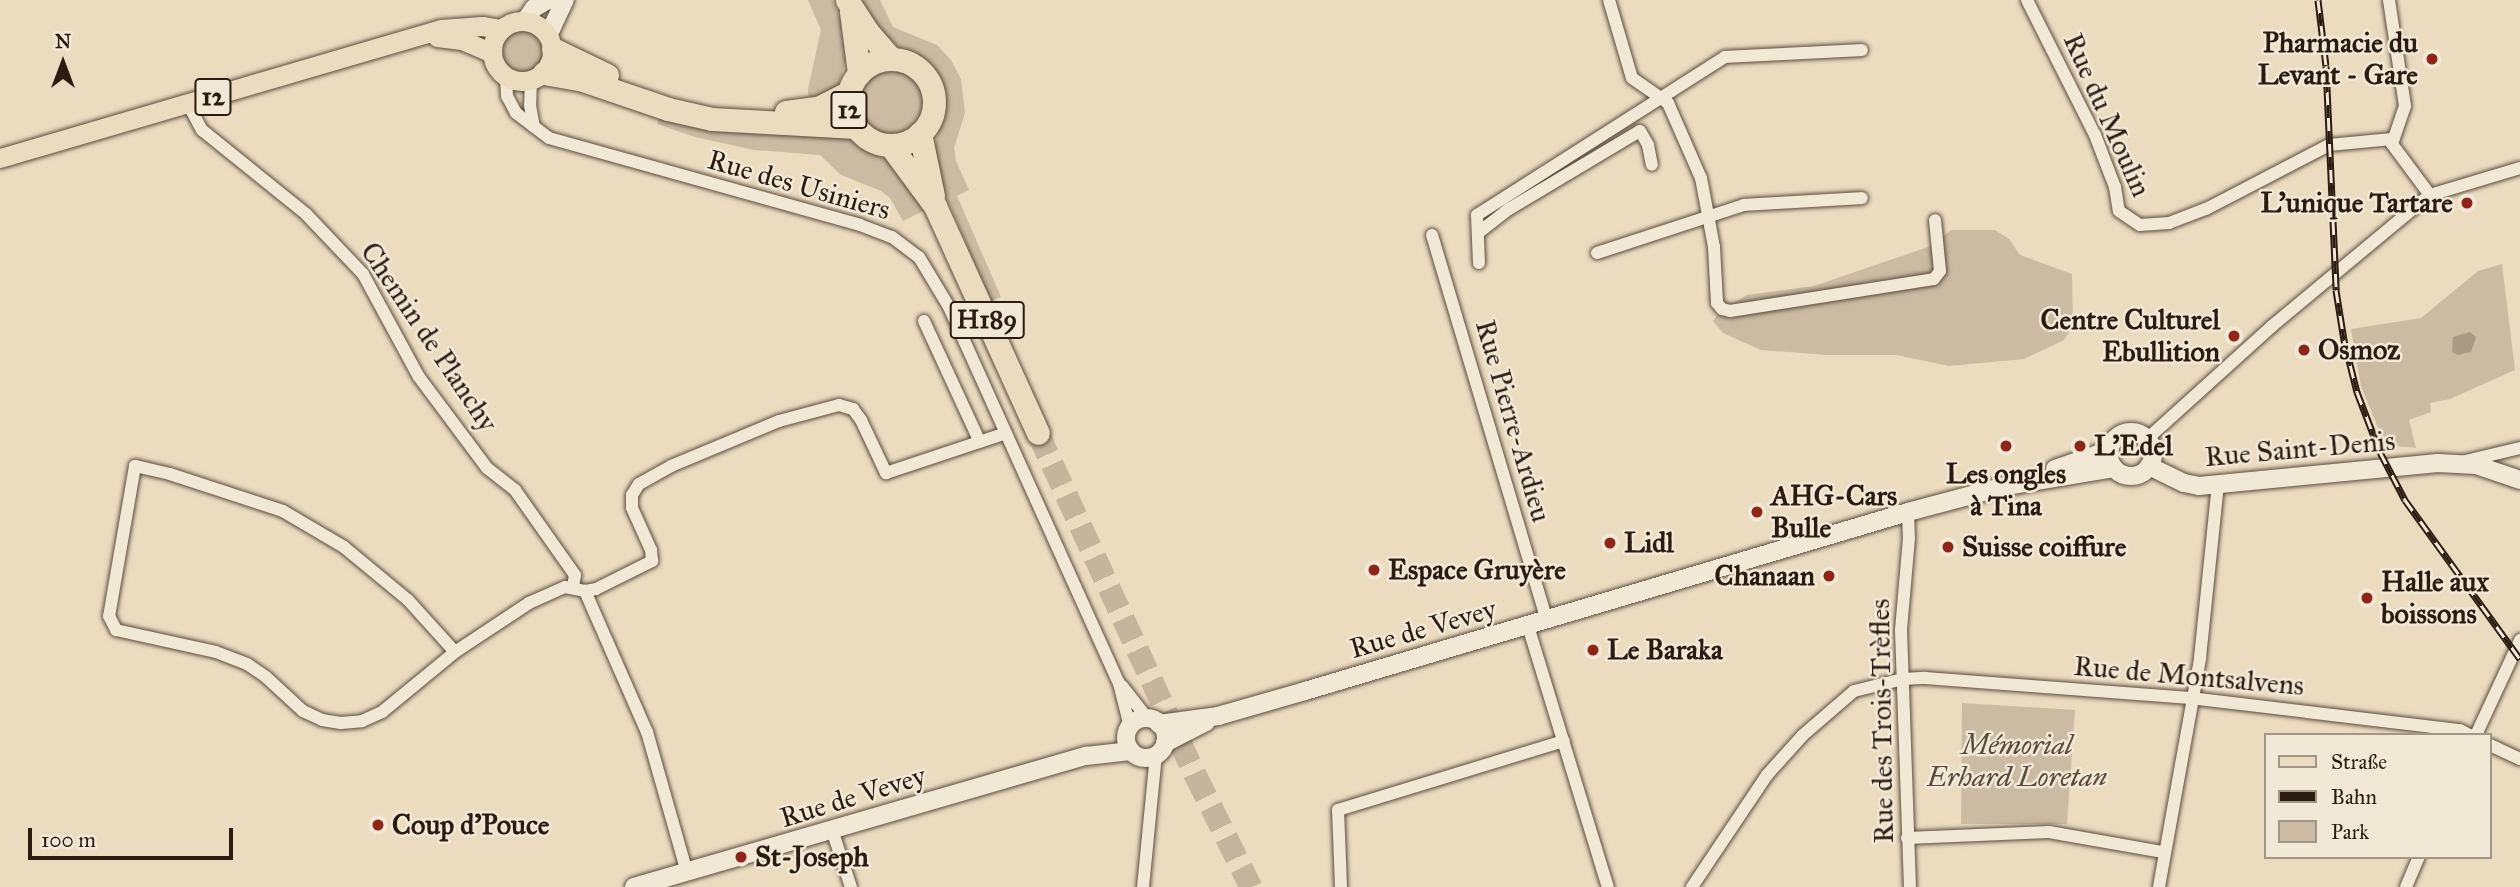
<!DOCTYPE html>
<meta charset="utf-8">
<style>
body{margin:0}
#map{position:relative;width:2520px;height:887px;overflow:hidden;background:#ebdcc0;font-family:"IM FELL Great Primer",serif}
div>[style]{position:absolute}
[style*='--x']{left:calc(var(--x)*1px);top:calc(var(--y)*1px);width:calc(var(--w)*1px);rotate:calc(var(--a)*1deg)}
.green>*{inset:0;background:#cabba2}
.round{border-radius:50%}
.water>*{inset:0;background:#aa9a84}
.highway-tunnel>*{height:23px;margin-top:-11.5px;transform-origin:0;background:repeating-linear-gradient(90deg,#c5b59d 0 23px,transparent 0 34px)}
.roads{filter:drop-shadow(0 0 2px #5b4b3c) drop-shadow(0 0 2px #5b4b3c)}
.street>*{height:12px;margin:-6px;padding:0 6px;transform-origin:6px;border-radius:6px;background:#f2e8d6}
.secondary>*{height:18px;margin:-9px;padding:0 9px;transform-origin:9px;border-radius:9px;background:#f2e8d6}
.secondary>.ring{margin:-9px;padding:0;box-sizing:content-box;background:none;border:18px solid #f2e8d6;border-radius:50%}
.primary>*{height:19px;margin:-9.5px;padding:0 9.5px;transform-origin:9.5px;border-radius:9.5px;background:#ebdcc0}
.primary>.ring{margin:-9.5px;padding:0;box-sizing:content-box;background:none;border:19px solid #ebdcc0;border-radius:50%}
.highway>*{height:23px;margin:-11.5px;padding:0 11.5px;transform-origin:11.5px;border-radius:11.5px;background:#ebdcc0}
.highway>.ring{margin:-11.5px;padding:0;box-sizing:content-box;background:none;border:23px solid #ebdcc0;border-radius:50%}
.rail>*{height:7px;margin-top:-3.5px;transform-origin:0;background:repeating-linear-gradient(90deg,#f2e8d6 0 13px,#2b1b10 0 26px);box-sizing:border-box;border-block:2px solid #2b1b10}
.dots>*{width:19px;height:19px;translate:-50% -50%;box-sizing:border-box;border:4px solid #f2e8d6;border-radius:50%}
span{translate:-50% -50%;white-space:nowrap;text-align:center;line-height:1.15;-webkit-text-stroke:5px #f2e8d6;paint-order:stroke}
.shield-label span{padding:2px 5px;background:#f2e8d6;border:2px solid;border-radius:5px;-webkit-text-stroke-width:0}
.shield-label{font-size:26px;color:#2b1b10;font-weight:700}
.poi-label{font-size:28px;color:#2b1b10;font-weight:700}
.right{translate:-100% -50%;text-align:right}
.left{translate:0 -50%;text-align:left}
.street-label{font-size:28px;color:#2b1b10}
.park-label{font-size:28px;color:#5b4b3c;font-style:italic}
.legend{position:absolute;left:2264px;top:733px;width:228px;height:126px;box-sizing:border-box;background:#f2e8d6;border:2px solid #a29687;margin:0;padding:9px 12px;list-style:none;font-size:21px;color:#2b1b10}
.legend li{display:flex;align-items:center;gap:14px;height:35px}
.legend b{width:35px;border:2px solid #a29687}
.north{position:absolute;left:28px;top:28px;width:70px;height:70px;-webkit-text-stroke:5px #f2e8d6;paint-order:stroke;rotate:0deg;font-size:19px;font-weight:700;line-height:28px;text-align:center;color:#2b1b10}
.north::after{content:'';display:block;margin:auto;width:24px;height:32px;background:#2b1b10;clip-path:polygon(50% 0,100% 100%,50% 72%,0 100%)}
.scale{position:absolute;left:28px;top:828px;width:205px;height:32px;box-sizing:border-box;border:4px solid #2b1b10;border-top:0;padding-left:9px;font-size:21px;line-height:24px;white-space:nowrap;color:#2b1b10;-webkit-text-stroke:5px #f2e8d6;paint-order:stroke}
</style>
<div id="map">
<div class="green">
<div style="clip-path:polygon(808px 0,833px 0,843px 25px,848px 53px,839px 83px,828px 95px,815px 101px,808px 95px,808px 89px,821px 30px)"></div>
<div style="clip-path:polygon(860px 0,880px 0,893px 27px,937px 45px,951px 60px,961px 79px,965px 113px,954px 148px,956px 161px,969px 190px,957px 196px,1001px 297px,991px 301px,937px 175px,934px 150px,945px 105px,941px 81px,931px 64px,916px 53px,900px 48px,877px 30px)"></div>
<div class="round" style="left:500px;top:29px;width:44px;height:44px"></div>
<div class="round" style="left:858px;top:68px;width:66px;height:66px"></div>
<div style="clip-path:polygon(659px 114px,828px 133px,847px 138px,886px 159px,925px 210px,903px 221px,890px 198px,881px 191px,841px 175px,820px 155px,754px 150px,695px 137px,657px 124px)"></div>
<div style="clip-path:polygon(1951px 230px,1995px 230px,2009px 239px,2020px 255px,2072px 274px,2073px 326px,2064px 340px,2024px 359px,1949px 366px,1896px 355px,1828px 355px,1761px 350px,1723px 333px,1713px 321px,1722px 309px,1747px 295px,1814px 286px,1931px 246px)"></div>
<div style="clip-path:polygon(2502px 264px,2515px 370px,2450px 399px,2430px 403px,2431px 412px,2409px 420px,2416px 448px,2385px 445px,2361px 386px,2351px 329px,2421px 318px,2478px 271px)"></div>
<div style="clip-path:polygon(1962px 703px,2075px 710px,2067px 824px,1961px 824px)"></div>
</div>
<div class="water">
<div style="clip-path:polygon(2470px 332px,2476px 337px,2471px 352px,2458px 355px,2452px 352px,2453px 337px)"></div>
</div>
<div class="highway-tunnel">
<div style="--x:1038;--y:433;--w:378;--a:65.3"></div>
<div style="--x:1196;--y:776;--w:124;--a:63.6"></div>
</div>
<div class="roads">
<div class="street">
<div style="--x:1609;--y:0;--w:81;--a:73.6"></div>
<div style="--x:1632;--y:78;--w:44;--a:34.8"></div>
<div style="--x:1668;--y:103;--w:82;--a:66.3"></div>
<div style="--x:1701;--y:178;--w:70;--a:79.3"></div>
<div style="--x:1714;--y:247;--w:56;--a:86.9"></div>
<div style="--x:1717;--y:303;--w:8;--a:50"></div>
<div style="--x:1722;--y:309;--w:8;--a:14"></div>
<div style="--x:1730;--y:311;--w:206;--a:-8.9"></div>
<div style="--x:1934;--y:279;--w:10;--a:-53"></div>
<div style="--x:1940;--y:271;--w:51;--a:-95.6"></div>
<div style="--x:2027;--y:0;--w:151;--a:63.3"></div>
<div style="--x:2095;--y:135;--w:56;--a:69"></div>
<div style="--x:2115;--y:187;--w:24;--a:81"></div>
<div style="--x:2119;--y:211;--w:25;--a:34"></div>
<div style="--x:2140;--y:225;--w:29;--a:-4"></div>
<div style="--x:2169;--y:223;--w:40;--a:-21"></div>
<div style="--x:2206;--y:209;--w:139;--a:-27.5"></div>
<div style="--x:2329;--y:145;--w:63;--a:-5.4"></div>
<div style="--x:2389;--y:0;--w:107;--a:81.4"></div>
<div style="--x:2405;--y:106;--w:40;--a:108.9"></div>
<div style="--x:2392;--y:144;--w:64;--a:53.3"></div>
<div style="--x:506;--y:77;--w:19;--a:87"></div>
<div style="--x:507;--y:96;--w:19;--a:62"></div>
<div style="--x:516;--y:113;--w:41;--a:37.1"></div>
<div style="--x:549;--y:138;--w:323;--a:15.6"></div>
<div style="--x:860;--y:225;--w:34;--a:21"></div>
<div style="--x:892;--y:237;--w:34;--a:37"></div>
<div style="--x:919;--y:257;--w:58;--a:59"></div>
<div style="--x:949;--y:307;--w:413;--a:65.7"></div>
<div style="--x:1119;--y:683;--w:45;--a:76"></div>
<div style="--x:531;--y:80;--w:25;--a:92"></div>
<div style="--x:530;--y:105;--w:22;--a:80"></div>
<div style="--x:188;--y:104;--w:30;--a:62"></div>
<div style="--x:202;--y:130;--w:134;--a:38.9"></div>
<div style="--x:306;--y:214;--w:83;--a:46.5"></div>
<div style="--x:363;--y:274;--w:117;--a:61.5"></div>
<div style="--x:419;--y:377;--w:114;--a:53.2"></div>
<div style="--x:487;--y:468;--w:36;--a:38"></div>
<div style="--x:515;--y:490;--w:104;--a:54.8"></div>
<div style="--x:575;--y:575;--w:11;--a:100"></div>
<div style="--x:1478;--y:233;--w:39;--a:-38"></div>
<div style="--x:1509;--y:209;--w:152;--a:-30.8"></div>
<div style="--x:1640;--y:131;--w:16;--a:60"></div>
<div style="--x:1648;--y:145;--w:20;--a:79"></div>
<div style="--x:1432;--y:235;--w:403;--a:73.4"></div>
<div style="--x:1597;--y:253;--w:155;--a:-18.1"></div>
<div style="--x:1744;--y:205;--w:118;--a:-3.4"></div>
<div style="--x:1479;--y:263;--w:48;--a:-92.4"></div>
<div style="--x:1477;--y:215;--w:294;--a:-32.5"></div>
<div style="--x:1725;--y:57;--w:137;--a:-2.9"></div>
<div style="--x:924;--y:321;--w:133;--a:65.2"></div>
<div style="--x:2147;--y:439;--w:169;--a:-42.1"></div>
<div style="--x:2272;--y:326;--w:205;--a:-39.7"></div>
<div style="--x:2430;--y:195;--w:94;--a:-16.7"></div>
<div style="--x:2466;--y:461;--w:56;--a:-13.5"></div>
<div style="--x:1908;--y:512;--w:26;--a:88"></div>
<div style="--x:1909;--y:538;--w:92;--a:95"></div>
<div style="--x:1901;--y:630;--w:257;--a:88"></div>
<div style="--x:585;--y:591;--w:154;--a:66.3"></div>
<div style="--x:647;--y:732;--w:146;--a:74.1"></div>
<div style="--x:1528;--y:626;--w:273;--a:73"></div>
<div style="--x:455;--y:652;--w:70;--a:-132.1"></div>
<div style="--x:408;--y:600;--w:83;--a:-140.4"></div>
<div style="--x:344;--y:547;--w:71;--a:-149.5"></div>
<div style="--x:283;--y:511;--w:119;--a:-161.9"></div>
<div style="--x:170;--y:474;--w:36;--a:-167"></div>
<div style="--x:135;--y:466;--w:152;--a:99.8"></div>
<div style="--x:109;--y:616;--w:16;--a:63"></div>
<div style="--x:116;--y:630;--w:102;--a:12.4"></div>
<div style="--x:216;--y:652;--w:33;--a:21"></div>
<div style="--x:247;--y:664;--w:23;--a:34"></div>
<div style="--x:266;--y:677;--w:50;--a:42.6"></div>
<div style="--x:303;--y:711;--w:21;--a:25"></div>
<div style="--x:322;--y:720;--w:19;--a:9"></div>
<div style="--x:341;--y:723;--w:21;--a:-5"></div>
<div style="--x:362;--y:721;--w:22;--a:-24"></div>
<div style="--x:382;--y:712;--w:94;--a:-39.4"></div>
<div style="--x:455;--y:652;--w:89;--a:-33.5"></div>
<div style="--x:529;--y:603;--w:39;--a:-24"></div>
<div style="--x:565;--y:587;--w:20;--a:11"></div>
<div style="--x:585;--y:591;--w:11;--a:-10"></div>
<div style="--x:596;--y:589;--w:63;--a:-26.6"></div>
<div style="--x:652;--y:561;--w:11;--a:-95"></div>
<div style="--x:651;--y:550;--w:46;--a:-114.3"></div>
<div style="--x:632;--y:508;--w:13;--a:-90"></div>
<div style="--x:632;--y:495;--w:13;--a:-58"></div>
<div style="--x:639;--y:484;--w:37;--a:-29"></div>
<div style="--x:671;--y:466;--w:117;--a:-22.6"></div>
<div style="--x:779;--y:421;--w:62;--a:-14.9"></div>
<div style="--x:839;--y:405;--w:15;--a:16"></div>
<div style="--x:853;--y:409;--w:14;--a:54"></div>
<div style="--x:861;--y:420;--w:59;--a:64.7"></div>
<div style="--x:886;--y:473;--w:126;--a:-18.4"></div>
<div style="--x:1122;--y:686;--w:41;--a:52"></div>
<div style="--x:2476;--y:735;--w:105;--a:-65.1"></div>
<div style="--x:2490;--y:745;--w:33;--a:25"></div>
<div style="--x:832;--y:830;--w:60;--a:71.6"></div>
<div style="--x:1907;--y:838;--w:142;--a:-2.4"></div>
<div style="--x:2049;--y:832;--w:116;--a:10"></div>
<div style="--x:1143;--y:887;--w:133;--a:-84.4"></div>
<div style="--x:1341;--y:887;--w:77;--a:-92.2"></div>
<div style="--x:1338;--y:810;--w:236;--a:-17"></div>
<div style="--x:1692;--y:887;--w:135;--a:-56.2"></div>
<div style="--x:1767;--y:775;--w:54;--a:-48"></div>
<div style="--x:1803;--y:735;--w:67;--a:-40.8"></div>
<div style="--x:1854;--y:691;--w:50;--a:-13.8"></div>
<div style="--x:1903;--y:679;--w:22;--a:-3"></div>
<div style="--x:1925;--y:678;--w:266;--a:4.3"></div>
<div style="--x:2190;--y:698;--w:272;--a:6.8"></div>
<div style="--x:2460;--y:730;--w:11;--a:27"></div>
<div style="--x:2159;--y:887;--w:233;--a:-79.8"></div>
<div style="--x:2200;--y:658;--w:174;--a:-84.1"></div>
<div style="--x:2406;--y:887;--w:33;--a:-67"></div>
</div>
<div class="secondary">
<div style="--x:525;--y:21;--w:16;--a:-55"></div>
<div style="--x:534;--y:8;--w:16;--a:-30"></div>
<div style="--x:548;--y:36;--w:40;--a:-65"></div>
<div class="ring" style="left:2109px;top:432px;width:26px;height:26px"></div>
<div style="--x:2149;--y:466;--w:39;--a:26"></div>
<div style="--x:2184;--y:483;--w:15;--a:11"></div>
<div style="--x:2199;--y:486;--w:240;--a:-5.5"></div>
<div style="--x:2438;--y:463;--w:38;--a:3"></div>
<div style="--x:2476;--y:465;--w:46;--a:18.8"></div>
<div style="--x:2055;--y:469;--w:58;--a:-19.1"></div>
<div class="ring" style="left:1126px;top:718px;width:22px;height:22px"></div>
<div style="--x:1159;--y:724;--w:60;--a:-7.7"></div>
<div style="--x:1218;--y:716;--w:91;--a:-16"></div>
<div style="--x:1305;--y:691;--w:629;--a:-16.53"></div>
<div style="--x:1908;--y:512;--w:101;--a:-14.9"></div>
<div style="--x:2006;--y:486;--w:109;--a:-9.5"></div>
<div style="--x:1165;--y:743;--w:46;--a:-27.1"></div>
<div style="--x:634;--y:887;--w:471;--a:-16.2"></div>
<div style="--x:1086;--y:756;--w:45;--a:-6.3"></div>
</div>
<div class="primary">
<div class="ring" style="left:492px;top:21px;width:41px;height:41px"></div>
<div style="--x:437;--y:37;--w:25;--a:7"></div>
<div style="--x:462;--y:40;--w:33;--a:23"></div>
<div style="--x:0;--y:158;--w:459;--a:-16.3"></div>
<div style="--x:441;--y:29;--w:41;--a:-4.2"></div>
<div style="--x:482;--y:26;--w:20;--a:9"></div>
</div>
<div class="highway">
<div style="--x:847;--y:0;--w:37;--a:57"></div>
<div style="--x:867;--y:31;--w:37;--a:49"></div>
<div style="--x:851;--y:12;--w:62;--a:82.5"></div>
<div style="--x:553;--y:49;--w:60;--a:25.7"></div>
<div class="ring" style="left:848px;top:59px;width:63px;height:63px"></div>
<div style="--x:544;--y:73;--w:40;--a:10"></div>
<div style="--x:583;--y:80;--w:90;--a:18.8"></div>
<div style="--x:668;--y:109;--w:45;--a:12.8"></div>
<div style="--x:712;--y:119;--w:144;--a:3.2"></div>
<div style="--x:786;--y:112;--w:34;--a:-8"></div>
<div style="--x:820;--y:107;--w:33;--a:-27"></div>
<div style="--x:920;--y:133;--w:64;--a:78.3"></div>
<div style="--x:890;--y:145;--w:76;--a:53.6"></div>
<div style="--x:935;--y:206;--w:249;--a:65.6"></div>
</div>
</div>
<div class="rail">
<div style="--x:2318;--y:0;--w:66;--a:83.1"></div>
<div style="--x:2326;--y:66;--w:224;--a:87.4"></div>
<div style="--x:2336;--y:290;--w:51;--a:80.9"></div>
<div style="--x:2344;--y:340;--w:54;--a:76"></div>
<div style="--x:2357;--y:392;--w:64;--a:69"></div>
<div style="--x:2380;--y:452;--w:54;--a:62.5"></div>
<div style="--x:2405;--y:500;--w:196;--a:54.1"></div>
</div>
<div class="dots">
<div style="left:2432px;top:59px;background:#8f2418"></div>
<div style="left:2467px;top:203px;background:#8f2418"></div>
<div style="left:2234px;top:336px;background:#8f2418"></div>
<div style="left:2304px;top:350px;background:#8f2418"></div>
<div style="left:2006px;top:446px;background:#8f2418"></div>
<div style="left:2080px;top:446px;background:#8f2418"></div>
<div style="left:1757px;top:512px;background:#8f2418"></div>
<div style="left:1610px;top:543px;background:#8f2418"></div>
<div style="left:1948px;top:547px;background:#8f2418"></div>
<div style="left:1374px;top:570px;background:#8f2418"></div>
<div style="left:1829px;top:576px;background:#8f2418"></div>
<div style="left:2367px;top:598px;background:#8f2418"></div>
<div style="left:1593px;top:650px;background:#8f2418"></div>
<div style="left:378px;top:825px;background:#8f2418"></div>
<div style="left:741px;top:857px;background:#8f2418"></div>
</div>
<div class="shield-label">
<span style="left:213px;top:97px">12</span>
<span style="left:849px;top:110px">12</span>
<span style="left:987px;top:320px">H189</span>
</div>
<div class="poi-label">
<span class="right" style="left:2418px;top:59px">Pharmacie du<br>Levant - Gare</span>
<span class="right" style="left:2453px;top:203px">L'unique Tartare</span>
<span class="right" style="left:2220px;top:336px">Centre Culturel<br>Ebullition</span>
<span class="left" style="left:2318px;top:350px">Osmoz</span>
<span class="left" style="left:2094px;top:446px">L'Edel</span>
<span style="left:2006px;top:490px">Les ongles<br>à Tina</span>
<span class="left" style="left:1771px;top:512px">AHG-Cars<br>Bulle</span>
<span class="left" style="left:1624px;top:543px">Lidl</span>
<span class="left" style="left:1962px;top:547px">Suisse coiffure</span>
<span class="left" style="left:1388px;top:570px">Espace Gruyère</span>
<span class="right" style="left:1815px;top:576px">Chanaan</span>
<span class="left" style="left:2381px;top:598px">Halle aux<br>boissons</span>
<span class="left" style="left:1607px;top:650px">Le Baraka</span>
<span class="left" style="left:392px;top:825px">Coup d'Pouce</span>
<span class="left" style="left:755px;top:857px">St-Joseph</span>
</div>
<div class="street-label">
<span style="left:2107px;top:115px;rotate:66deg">Rue du Moulin</span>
<span style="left:799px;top:185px;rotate:16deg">Rue des Usiniers</span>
<span style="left:429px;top:337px;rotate:56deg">Chemin de Planchy</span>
<span style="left:1513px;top:421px;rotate:74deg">Rue Pierre-Ardieu</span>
<span style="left:2300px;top:449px;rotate:-5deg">Rue Saint-Denis</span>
<span style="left:1423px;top:629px;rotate:-16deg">Rue de Vevey</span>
<span style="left:2189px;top:676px;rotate:5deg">Rue de Montsalvens</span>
<span style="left:1882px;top:721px;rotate:-91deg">Rue des Trois-Trèfles</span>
<span style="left:853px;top:797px;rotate:-17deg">Rue de Vevey</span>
</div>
<div class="park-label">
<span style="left:2017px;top:761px">Mémorial<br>Erhard Loretan</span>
</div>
<ul class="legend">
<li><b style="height:9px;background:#ebdcc0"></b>Straße</li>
<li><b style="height:9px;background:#2b1b10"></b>Bahn</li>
<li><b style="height:19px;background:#cabba2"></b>Park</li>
</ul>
<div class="north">N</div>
<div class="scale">100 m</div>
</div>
